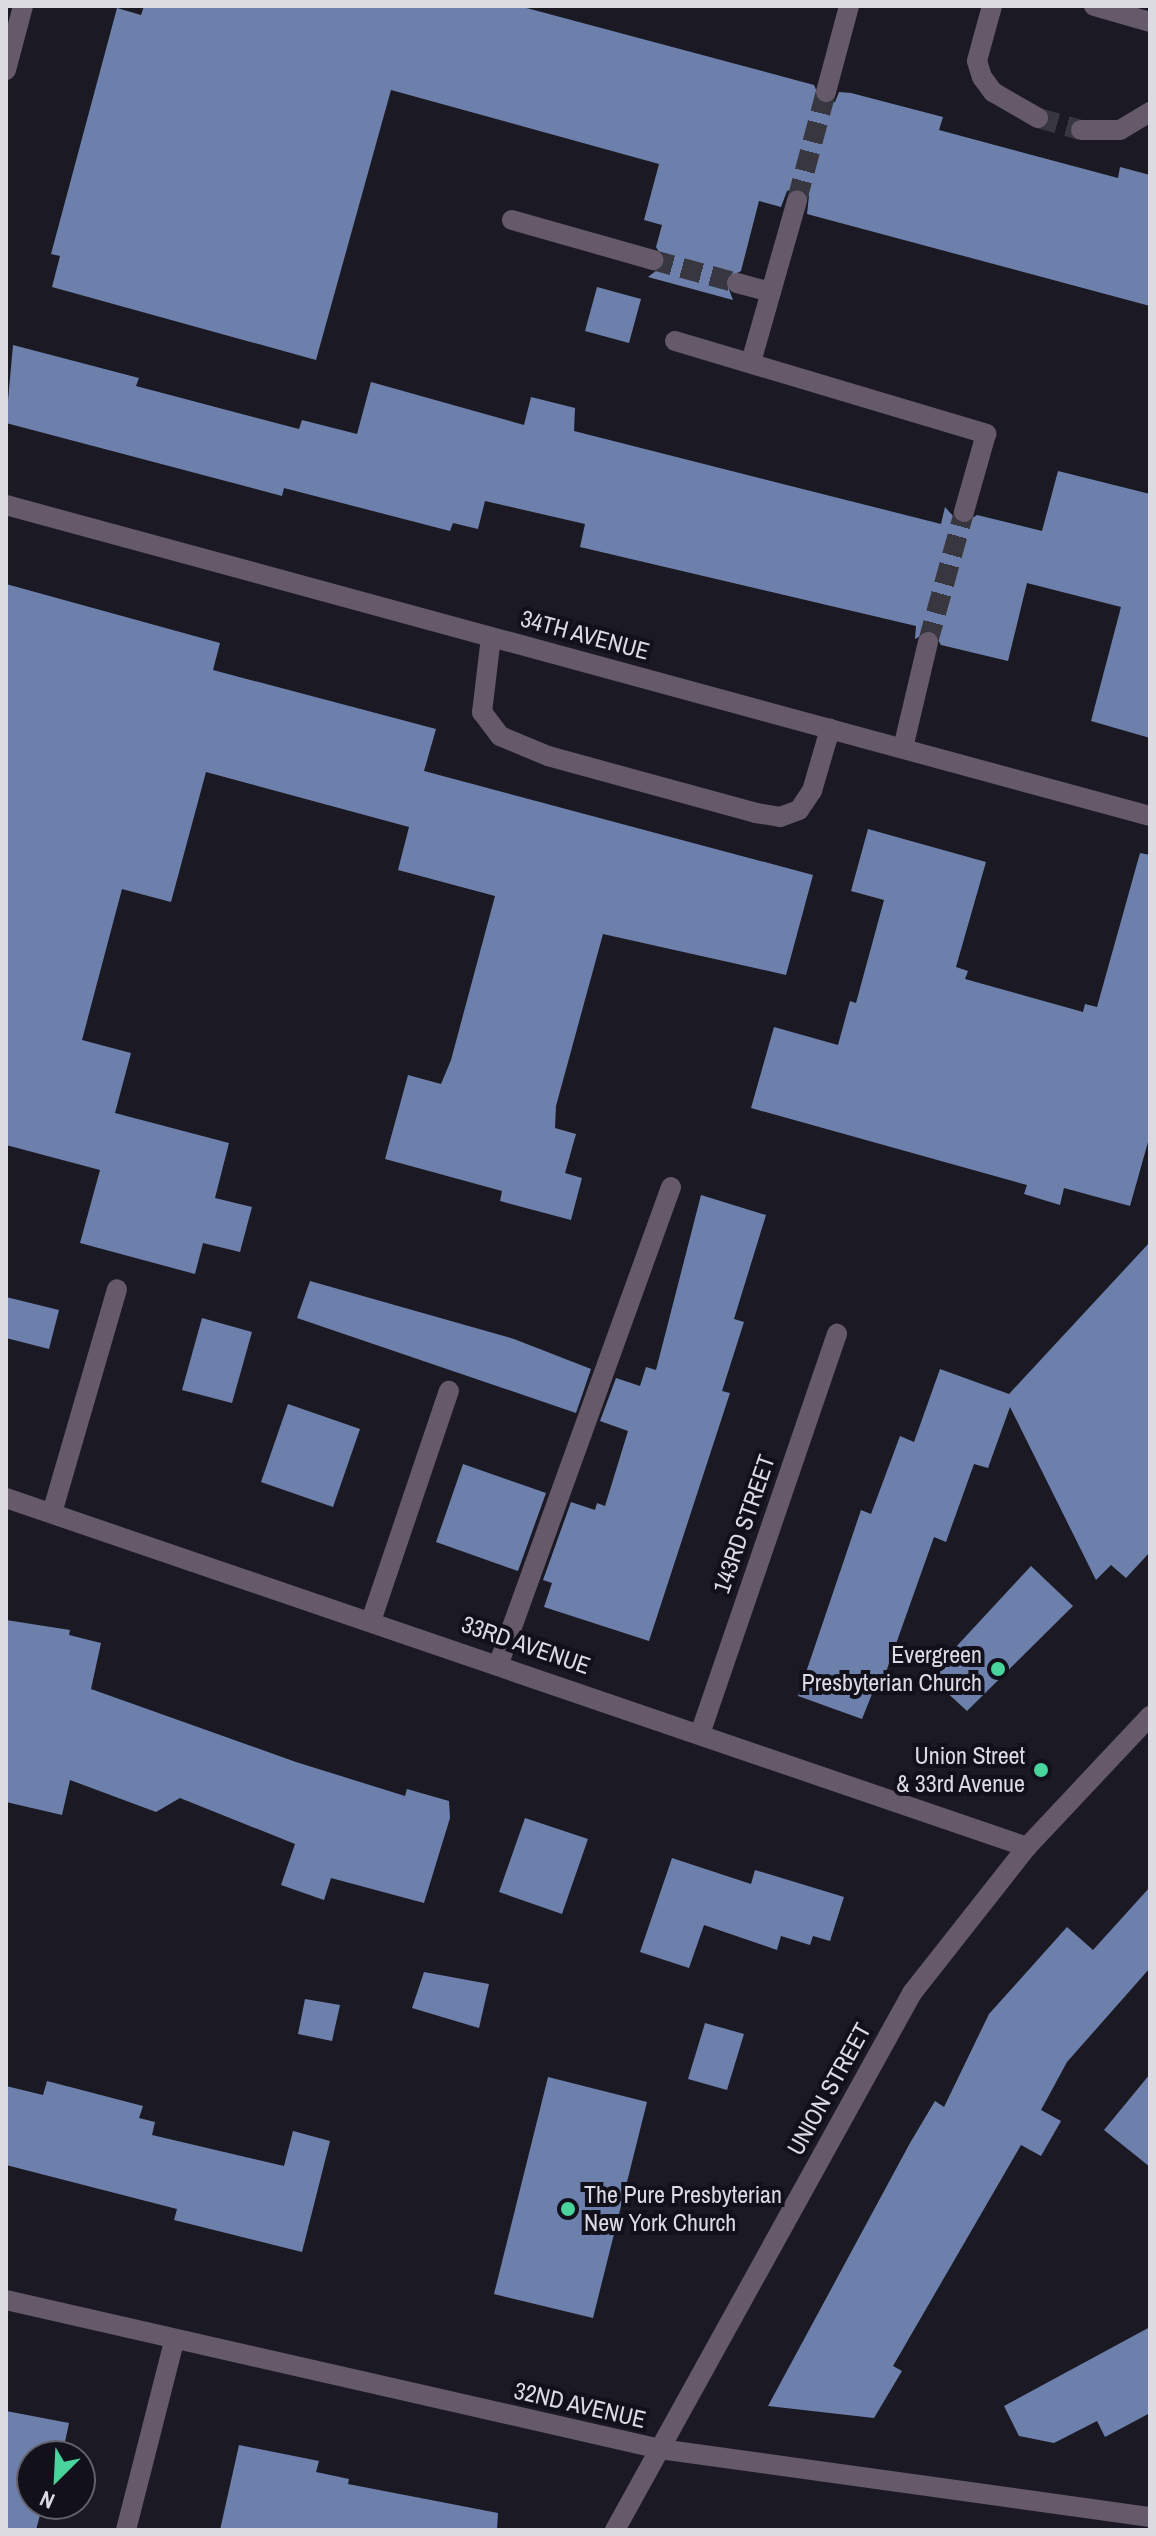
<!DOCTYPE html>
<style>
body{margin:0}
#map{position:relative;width:1156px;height:2536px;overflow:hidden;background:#1b1a24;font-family:"Archivo Narrow",sans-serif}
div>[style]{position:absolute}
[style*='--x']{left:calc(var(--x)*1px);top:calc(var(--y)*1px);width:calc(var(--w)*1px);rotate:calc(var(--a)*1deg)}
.building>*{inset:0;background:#6d80ab}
.minor-tunnel>*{height:20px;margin-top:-10px;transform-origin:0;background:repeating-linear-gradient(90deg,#383740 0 20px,transparent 0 30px)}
.minor>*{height:20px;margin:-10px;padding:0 10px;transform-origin:10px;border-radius:10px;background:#65596a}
.dots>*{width:22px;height:22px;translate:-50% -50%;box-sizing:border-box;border:4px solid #12111b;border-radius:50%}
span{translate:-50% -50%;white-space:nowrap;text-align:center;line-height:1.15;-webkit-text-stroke:8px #12111b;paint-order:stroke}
.street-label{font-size:24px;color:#dcdbe2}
.poi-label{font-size:24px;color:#dcdbe2}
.right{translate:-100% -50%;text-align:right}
.left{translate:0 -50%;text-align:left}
.frame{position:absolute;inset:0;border:8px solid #dcdbe2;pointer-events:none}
.north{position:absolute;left:16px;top:2440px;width:80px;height:80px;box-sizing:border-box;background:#12111b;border:2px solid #63626b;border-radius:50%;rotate:204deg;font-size:22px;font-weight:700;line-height:32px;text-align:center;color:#dcdbe2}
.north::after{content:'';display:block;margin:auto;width:28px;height:36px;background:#49d49d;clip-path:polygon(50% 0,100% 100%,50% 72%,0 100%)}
</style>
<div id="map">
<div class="building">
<div style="clip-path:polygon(144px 6px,519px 6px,814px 85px,822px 104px,835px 102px,839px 92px,851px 93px,943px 117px,939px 130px,1118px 178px,1120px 167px,1150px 175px,1150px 306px,807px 214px,809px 196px,800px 187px,787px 191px,781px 207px,759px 201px,741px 271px,725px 279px,733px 300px,648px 277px,666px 263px,656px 247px,662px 225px,644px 220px,659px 164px,391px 90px,316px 360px,52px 287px,60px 256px,51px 254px,117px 8px,141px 15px)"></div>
<div style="clip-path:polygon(597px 287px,641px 299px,629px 343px,585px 331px)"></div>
<div style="clip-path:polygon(13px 345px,139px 378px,136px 386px,299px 429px,302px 420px,357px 434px,371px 382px,524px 425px,531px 397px,575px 408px,574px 431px,941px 524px,945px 507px,961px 525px,977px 515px,1042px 531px,1058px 471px,1150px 494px,1150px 738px,1091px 721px,1121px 607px,1027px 583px,1008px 661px,941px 645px,932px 630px,915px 639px,916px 626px,580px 547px,585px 524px,485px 501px,478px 529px,453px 523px,450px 531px,284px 488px,282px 496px,6px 423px)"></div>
<div style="clip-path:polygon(6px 584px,220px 643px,213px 670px,436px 729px,424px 771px,813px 875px,786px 975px,603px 934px,556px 1106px,555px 1128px,576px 1134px,565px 1173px,582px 1178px,571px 1220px,500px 1201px,502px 1191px,385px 1159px,408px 1075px,441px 1084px,451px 1060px,495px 896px,398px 870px,409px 827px,206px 772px,171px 902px,122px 889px,82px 1040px,131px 1053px,115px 1113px,229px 1143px,215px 1198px,252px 1207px,240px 1252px,203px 1243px,195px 1274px,80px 1243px,100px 1170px,6px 1145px)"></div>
<div style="clip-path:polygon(868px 829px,986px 862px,956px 967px,968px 971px,965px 979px,1083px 1012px,1085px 1004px,1097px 1007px,1140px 853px,1150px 855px,1150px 1135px,1130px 1206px,1064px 1188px,1060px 1205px,1024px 1194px,1027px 1185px,751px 1108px,774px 1027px,838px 1045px,850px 1001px,856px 1003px,884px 900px,851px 891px)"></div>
<div style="clip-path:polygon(701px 1195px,766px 1215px,734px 1319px,744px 1322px,722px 1391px,730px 1393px,649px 1641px,544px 1607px,552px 1583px,543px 1580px,571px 1502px,595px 1510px,597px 1503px,605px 1506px,628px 1431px,600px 1421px,616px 1378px,640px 1386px,646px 1367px,656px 1370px)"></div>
<div style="clip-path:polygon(1150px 1242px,1150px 1552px,1126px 1578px,1111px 1565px,1096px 1580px,1010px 1407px,988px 1468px,974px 1464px,946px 1542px,934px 1537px,881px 1686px,876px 1684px,862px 1719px,798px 1696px,861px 1510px,871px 1514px,900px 1436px,914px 1442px,940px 1369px,1009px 1394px)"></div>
<div style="clip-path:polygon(310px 1281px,514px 1339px,591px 1369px,576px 1413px,297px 1318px)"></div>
<div style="clip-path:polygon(6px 1297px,59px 1310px,49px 1349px,6px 1338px)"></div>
<div style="clip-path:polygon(202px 1318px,252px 1332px,232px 1403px,182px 1390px)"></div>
<div style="clip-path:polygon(288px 1404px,360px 1429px,333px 1507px,261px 1482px)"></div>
<div style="clip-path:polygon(463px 1464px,546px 1493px,518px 1571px,436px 1542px)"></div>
<div style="clip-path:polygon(1031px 1566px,1073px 1606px,967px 1711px,929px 1676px)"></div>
<div style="clip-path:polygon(6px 1620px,70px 1630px,69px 1635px,101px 1643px,91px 1689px,296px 1762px,405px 1796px,407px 1789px,449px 1801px,450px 1818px,424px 1903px,331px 1878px,324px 1900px,281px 1885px,295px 1844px,180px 1798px,156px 1812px,70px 1780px,62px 1815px,6px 1802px)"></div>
<div style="clip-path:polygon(525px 1818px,588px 1839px,562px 1914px,499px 1892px)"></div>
<div style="clip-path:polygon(672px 1858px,751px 1884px,755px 1870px,844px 1897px,830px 1941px,813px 1936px,810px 1945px,781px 1936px,777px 1950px,704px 1925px,689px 1968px,640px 1952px)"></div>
<div style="clip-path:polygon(1150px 1887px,1150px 1968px,1067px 2062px,1041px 2110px,1061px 2121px,1041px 2156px,1021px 2145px,893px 2366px,902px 2371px,874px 2418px,768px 2406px,910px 2143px,935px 2101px,944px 2107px,989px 2014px,1067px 1927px,1093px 1950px)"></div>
<div style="clip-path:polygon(424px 1972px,489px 1984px,479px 2028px,412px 2008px)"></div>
<div style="clip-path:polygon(305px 1999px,340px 2005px,332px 2041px,298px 2034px)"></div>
<div style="clip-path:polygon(705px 2023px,744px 2034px,727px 2090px,688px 2079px)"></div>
<div style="clip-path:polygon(1150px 2074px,1150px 2167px,1104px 2130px)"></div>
<div style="clip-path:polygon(548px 2077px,647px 2102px,593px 2318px,494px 2294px)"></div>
<div style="clip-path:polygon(47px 2081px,143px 2106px,139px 2118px,155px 2122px,152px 2135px,284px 2166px,293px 2131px,330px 2141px,302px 2252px,174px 2220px,177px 2209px,6px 2165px,6px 2086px,43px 2095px)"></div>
<div style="clip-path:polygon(1150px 2327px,1150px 2413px,1105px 2437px,1097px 2421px,1054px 2443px,1019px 2436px,1004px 2406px)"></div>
<div style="clip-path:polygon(6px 2411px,69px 2423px,62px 2456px,32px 2456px,32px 2504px,43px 2504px,36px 2530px,6px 2530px)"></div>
<div style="clip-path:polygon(239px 2445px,319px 2461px,316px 2472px,349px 2479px,348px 2484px,498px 2513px,497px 2530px,220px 2530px)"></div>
</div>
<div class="minor-tunnel">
<div style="--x:1038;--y:118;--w:45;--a:15.6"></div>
<div style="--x:797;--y:200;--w:112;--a:-75"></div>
<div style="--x:653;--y:260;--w:87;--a:15.3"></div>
<div style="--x:928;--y:642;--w:135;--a:-74.5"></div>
</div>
<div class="minor">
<div style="--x:992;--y:6;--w:57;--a:105.3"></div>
<div style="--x:977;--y:61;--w:17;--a:73"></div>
<div style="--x:982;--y:77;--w:19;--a:54"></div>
<div style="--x:993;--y:92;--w:52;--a:30"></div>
<div style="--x:1094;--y:6;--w:58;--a:15.9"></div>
<div style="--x:6;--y:70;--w:66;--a:-75.1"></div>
<div style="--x:826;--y:92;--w:89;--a:-75"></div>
<div style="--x:1081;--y:130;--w:39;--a:0"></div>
<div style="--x:1120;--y:130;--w:35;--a:-31"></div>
<div style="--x:512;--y:220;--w:147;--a:15.8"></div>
<div style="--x:737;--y:283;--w:35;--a:15"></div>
<div style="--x:675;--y:341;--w:325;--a:16.6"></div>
<div style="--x:986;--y:434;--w:81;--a:105.8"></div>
<div style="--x:751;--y:362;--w:168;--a:-74.1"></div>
<div style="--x:6;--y:505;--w:1186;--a:15.21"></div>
<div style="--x:491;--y:637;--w:76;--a:96.8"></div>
<div style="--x:482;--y:712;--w:30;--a:53"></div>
<div style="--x:500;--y:736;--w:52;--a:22.6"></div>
<div style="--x:548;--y:756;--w:216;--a:15.3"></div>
<div style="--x:756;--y:813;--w:24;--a:9"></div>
<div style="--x:780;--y:817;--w:20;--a:-20"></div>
<div style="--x:799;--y:810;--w:23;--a:-56"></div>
<div style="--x:812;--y:791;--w:65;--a:-73.8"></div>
<div style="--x:903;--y:748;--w:109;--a:-76.7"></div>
<div style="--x:6;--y:1498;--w:1079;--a:18.87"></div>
<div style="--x:52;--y:1513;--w:233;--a:-73.8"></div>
<div style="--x:371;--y:1621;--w:243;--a:-71.3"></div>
<div style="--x:499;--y:1663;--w:506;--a:-70.13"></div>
<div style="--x:701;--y:1731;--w:420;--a:-71.1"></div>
<div style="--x:6;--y:2300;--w:671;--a:12.83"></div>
<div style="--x:660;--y:2449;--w:495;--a:7.9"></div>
<div style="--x:126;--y:2530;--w:195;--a:-75.7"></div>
<div style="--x:615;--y:2530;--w:614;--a:-61.05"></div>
<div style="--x:912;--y:1993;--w:186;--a:-51.8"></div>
<div style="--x:1027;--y:1847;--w:180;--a:-46.8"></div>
</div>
<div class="dots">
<div style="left:998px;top:1669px;background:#49d49d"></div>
<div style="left:1041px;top:1770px;background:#49d49d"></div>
<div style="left:568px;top:2209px;background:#49d49d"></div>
</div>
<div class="street-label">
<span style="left:585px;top:635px;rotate:15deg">34TH AVENUE</span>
<span style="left:744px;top:1524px;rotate:-71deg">143RD STREET</span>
<span style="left:526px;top:1645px;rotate:19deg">33RD AVENUE</span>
<span style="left:829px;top:2089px;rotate:-61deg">UNION STREET</span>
<span style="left:580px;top:2405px;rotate:13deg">32ND AVENUE</span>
</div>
<div class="poi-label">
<span class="right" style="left:982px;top:1669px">Evergreen<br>Presbyterian Church</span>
<span class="right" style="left:1025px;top:1770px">Union Street<br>&amp; 33rd Avenue</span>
<span class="left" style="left:584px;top:2209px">The Pure Presbyterian<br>New York Church</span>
</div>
<div class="frame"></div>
<div class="north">N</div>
</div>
